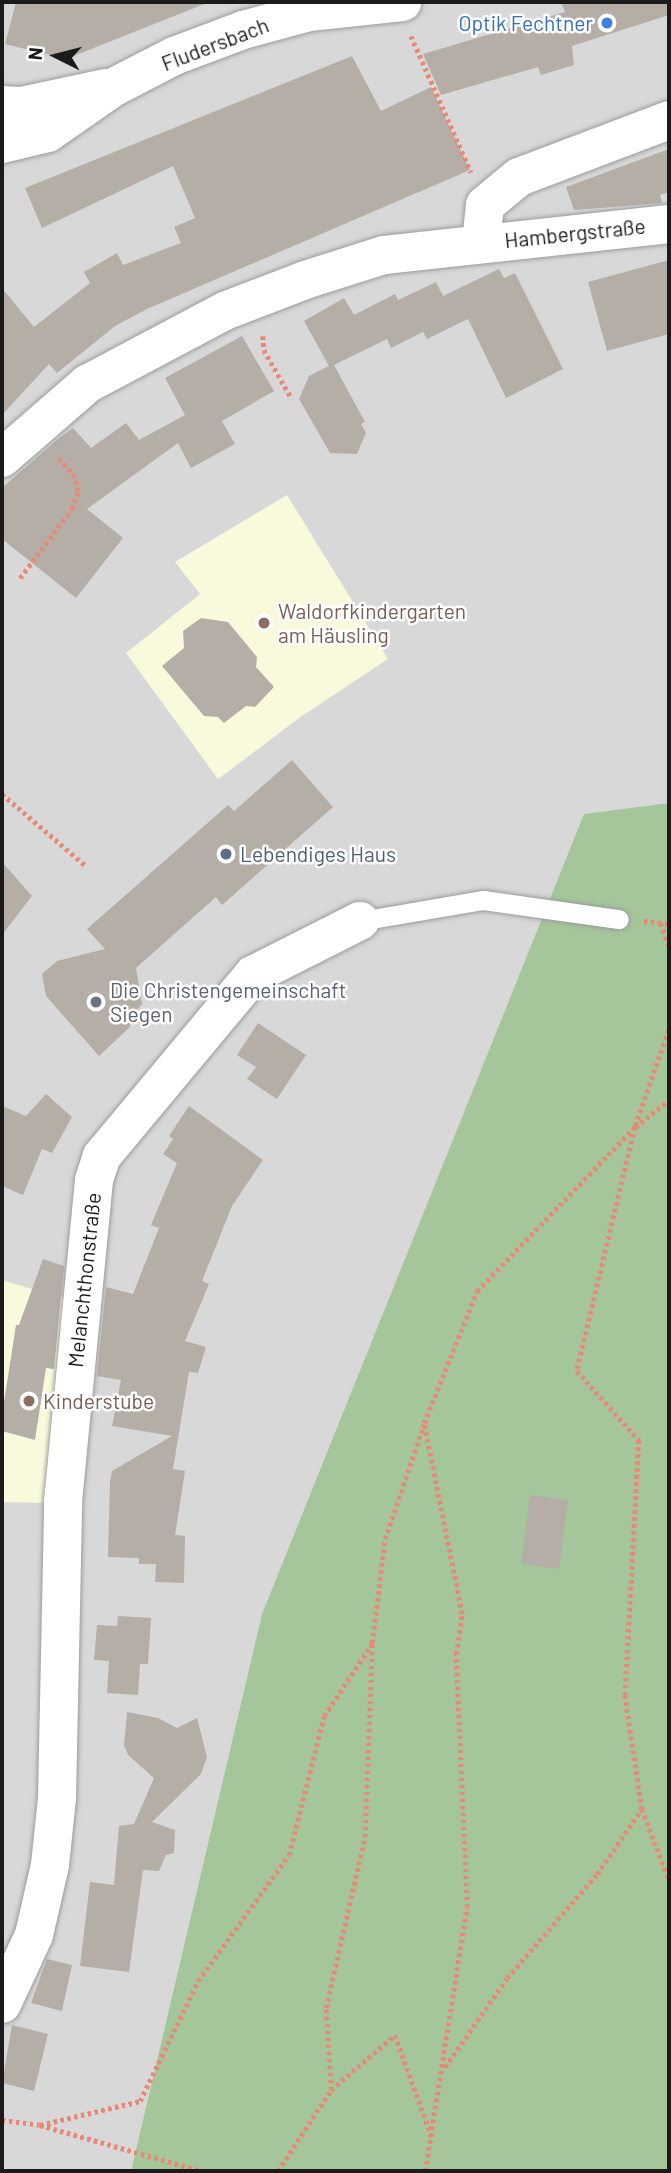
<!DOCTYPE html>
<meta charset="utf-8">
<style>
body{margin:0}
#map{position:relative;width:671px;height:2173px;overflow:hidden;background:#ebe9e1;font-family:Barlow,sans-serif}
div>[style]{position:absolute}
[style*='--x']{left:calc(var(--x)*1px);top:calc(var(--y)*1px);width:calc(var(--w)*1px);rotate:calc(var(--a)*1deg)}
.residential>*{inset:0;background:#d9d8d8}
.education>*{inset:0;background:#f8fadb}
.forest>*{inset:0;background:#a4c69a}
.building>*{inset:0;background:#b4aea7}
.path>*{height:4.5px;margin-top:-2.25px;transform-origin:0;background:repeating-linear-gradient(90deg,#e98975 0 3.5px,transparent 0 7px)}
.roads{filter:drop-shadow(0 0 2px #9c9c9c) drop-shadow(0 0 2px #9c9c9c)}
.lane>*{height:19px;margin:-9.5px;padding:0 9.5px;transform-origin:9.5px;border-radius:9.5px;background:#fff}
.street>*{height:38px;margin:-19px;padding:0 19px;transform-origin:19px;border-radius:19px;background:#fff}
.dots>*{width:19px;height:19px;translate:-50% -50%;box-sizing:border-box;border:4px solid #fff;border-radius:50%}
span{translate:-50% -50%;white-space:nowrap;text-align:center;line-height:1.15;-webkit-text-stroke:5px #fff;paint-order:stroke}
.shop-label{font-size:21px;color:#366cbe}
.right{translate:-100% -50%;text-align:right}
.street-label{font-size:21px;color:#1b1b1b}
.education-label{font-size:21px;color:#785e54}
.left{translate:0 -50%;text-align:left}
.service-label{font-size:21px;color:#4e5e75}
.worship-label{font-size:21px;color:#5b616d}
.frame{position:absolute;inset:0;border:4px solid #1b1b1b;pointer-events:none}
.north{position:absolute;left:21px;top:21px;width:70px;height:70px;-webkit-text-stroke:5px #fff;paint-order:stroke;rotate:276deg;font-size:19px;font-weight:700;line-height:28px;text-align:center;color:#1b1b1b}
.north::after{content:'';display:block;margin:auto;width:24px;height:32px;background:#1b1b1b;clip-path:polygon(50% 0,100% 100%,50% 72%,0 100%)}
</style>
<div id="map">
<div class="residential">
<div style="clip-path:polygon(2px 2px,669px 2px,669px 803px,584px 814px,262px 1614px,131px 2171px,2px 2171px)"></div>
</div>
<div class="education">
<div style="clip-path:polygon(287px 495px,388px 659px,299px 718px,218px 779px,126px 653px,200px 594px,175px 562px)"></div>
<div style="clip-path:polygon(2px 1280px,69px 1300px,45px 1503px,2px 1502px)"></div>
</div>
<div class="forest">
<div style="clip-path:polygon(669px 803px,669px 2171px,131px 2171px,262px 1614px,584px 814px)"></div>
</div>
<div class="building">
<div style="clip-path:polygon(16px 2px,207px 2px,207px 3px,66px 59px,5px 44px)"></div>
<div style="clip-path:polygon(561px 2px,669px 2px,669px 15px,572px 46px,574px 65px,541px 75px,538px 67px,441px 95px,423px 54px,565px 12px)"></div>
<div style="clip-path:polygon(352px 56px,381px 111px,431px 87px,470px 170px,147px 309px,115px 326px,57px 373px,49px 364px,2px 415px,2px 288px,34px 327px,90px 283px,84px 272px,117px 253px,123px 265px,181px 243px,174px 227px,195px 218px,173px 166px,42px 228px,25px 188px)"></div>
<div style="clip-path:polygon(669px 149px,669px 192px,660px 195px,662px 203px,574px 210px,566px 187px)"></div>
<div style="clip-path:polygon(669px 260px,669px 334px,607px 351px,588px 282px)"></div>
<div style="clip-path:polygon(499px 269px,504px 278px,515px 273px,563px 369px,506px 398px,468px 319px,427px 339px,423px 332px,391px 348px,387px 339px,334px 365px,365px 422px,361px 424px,366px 433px,357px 454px,330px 453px,299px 399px,309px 376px,329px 366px,304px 321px,344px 298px,354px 315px,395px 294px,398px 300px,436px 282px,443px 296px)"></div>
<div style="clip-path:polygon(242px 336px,274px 391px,222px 421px,235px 444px,191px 468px,178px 443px,87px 509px,123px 538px,76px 598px,2px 539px,2px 488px,58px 439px,73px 428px,91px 448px,126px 423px,139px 440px,185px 415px,165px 378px)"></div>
<div style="clip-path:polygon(201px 618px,228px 622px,257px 657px,256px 667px,274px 687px,255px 707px,246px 706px,224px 723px,218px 717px,204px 716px,162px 666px,184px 648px,183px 631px)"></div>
<div style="clip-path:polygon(292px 760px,333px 807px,222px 905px,216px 897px,136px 968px,142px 1004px,130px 1019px,130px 1027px,99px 1056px,46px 996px,42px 974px,57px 961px,105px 949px,87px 929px,228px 805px,234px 811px)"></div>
<div style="clip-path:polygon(2px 862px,32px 896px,2px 935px)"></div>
<div style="clip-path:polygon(258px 1023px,306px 1055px,277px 1099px,247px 1079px,256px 1067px,237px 1055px)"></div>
<div style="clip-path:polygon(46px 1094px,72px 1117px,52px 1153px,42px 1149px,23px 1195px,2px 1186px,2px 1106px,26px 1116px)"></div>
<div style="clip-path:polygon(189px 1106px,263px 1160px,232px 1206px,202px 1281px,209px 1284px,185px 1341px,206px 1347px,198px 1373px,189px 1372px,173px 1469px,185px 1471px,175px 1535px,185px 1536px,184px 1583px,155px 1582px,156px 1564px,139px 1564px,139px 1558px,108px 1557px,110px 1482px,112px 1471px,172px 1436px,112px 1426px,121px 1380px,97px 1376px,106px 1287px,133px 1294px,159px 1228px,151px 1225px,177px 1163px,163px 1154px,173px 1139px,169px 1136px)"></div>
<div style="clip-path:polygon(43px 1259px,64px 1266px,54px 1369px,46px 1368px,35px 1440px,2px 1431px,2px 1415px,16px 1325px,19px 1325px)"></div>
<div style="clip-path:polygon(530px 1495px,568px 1500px,559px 1569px,521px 1564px)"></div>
<div style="clip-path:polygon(118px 1616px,151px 1618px,148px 1664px,140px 1664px,138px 1695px,107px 1693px,109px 1661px,94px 1660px,97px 1625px,117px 1626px)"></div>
<div style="clip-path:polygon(127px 1712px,158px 1718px,177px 1728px,197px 1718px,207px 1757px,201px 1774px,152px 1822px,175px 1830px,174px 1853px,166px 1855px,159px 1871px,143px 1870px,129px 1972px,80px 1966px,90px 1882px,114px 1885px,119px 1826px,134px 1824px,154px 1778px,128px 1755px,124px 1745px)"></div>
<div style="clip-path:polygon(47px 1959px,72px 1965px,62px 2011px,31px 2003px)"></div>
<div style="clip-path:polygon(12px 2025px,48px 2034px,34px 2091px,2px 2083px)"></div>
</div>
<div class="path">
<div style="--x:411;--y:36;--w:149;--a:66.2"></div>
<div style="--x:263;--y:336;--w:14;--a:86"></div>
<div style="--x:264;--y:350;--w:56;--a:60.3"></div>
<div style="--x:20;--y:578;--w:86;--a:-53"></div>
<div style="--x:72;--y:509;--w:19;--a:-72"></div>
<div style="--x:78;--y:491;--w:14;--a:-102"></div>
<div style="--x:75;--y:477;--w:27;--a:-132"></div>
<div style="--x:2;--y:794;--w:111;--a:40.6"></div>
<div style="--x:644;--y:921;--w:25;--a:7"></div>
<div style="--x:661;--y:923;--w:24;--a:71"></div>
<div style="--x:669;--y:1030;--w:103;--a:109.3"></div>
<div style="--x:635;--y:1127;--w:251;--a:103.4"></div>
<div style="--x:577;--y:1371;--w:93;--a:48.1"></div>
<div style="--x:639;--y:1440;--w:255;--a:93.1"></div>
<div style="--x:625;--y:1695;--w:115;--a:81.5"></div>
<div style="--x:642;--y:1809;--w:76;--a:69.2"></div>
<div style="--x:445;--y:2067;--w:108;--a:-55.1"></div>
<div style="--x:507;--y:1978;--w:138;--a:-49.1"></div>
<div style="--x:597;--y:1874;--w:78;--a:-55.5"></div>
<div style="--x:331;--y:2090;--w:82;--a:-93.5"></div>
<div style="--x:326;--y:2008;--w:175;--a:-77.2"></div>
<div style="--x:365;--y:1837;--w:194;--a:-87.9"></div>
<div style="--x:372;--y:1643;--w:105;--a:-82.9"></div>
<div style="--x:385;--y:1539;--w:121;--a:-71.3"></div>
<div style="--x:2;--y:2120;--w:38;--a:7"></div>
<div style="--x:40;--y:2125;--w:103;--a:-13.5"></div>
<div style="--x:140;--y:2101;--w:133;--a:-64.2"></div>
<div style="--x:198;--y:1981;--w:155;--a:-54.2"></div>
<div style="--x:289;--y:1855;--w:143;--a:-75.9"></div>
<div style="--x:324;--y:1716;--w:87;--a:-56.3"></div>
<div style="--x:40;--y:2125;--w:167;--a:15.9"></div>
<div style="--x:278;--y:2171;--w:97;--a:-56.8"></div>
<div style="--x:331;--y:2090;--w:84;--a:-40.7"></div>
<div style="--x:395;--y:2035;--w:112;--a:70.1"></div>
<div style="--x:425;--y:2171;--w:267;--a:-81"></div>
<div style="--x:467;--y:1907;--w:253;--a:-92.5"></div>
<div style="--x:456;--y:1654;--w:40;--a:-81.5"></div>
<div style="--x:462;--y:1614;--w:195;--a:-101.3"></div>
<div style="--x:424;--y:1423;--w:142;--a:-68.1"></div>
<div style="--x:477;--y:1291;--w:228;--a:-46.1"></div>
<div style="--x:635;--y:1127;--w:43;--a:-38.5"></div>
</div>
<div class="roads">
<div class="lane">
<div style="--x:360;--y:921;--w:125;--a:-9.7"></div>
<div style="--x:483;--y:900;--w:137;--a:8"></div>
</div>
<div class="street">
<div style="--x:2;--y:105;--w:19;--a:3"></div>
<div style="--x:21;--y:106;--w:86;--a:-12.1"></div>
<div style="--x:2;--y:144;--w:47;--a:-13.4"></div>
<div style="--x:48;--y:133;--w:80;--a:-34.9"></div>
<div style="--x:114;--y:87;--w:68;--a:-27.3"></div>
<div style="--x:174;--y:56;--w:74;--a:-20.6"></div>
<div style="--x:243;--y:30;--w:68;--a:-15.3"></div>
<div style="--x:309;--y:12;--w:94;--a:-6.1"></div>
<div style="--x:481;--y:243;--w:38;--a:-84"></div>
<div style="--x:485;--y:205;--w:44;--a:-39.5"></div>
<div style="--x:519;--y:177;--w:160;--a:-20.8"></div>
<div style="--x:2;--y:458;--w:113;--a:-41"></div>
<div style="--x:87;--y:384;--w:158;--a:-27.9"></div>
<div style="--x:227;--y:310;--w:84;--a:-21"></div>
<div style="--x:305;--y:280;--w:83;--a:-17.6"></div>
<div style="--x:384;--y:255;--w:287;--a:-6.2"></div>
<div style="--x:2;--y:2004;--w:76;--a:-65.1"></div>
<div style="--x:34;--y:1935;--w:72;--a:-77.1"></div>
<div style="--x:50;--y:1865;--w:67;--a:-84"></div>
<div style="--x:57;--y:1798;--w:296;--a:-88.8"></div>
<div style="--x:63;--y:1502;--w:323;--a:-84.5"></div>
<div style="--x:94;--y:1180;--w:25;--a:-72"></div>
<div style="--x:102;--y:1156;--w:236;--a:-50.2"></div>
<div style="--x:253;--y:975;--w:120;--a:-26.8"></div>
</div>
</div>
<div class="dots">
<div style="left:607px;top:23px;background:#3f7fe0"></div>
<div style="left:264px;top:623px;background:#8d6e63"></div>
<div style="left:226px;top:854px;background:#5c6f8a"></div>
<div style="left:96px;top:1002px;background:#6b7280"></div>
<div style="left:29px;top:1401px;background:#8d6e63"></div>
</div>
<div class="shop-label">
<span class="right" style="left:593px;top:23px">Optik Fechtner</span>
</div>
<div class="street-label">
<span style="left:215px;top:44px;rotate:-21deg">Fludersbach</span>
<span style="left:575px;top:233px;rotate:-6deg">Hambergstraße</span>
<span style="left:84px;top:1280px;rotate:-84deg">Melanchthonstraße</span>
</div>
<div class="education-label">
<span class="left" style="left:278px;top:623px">Waldorfkindergarten<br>am Häusling</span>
<span class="left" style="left:43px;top:1401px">Kinderstube</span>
</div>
<div class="service-label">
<span class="left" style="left:240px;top:854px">Lebendiges Haus</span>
</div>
<div class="worship-label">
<span class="left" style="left:110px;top:1002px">Die Christengemeinschaft<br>Siegen</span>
</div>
<div class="frame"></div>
<div class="north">N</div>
</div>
